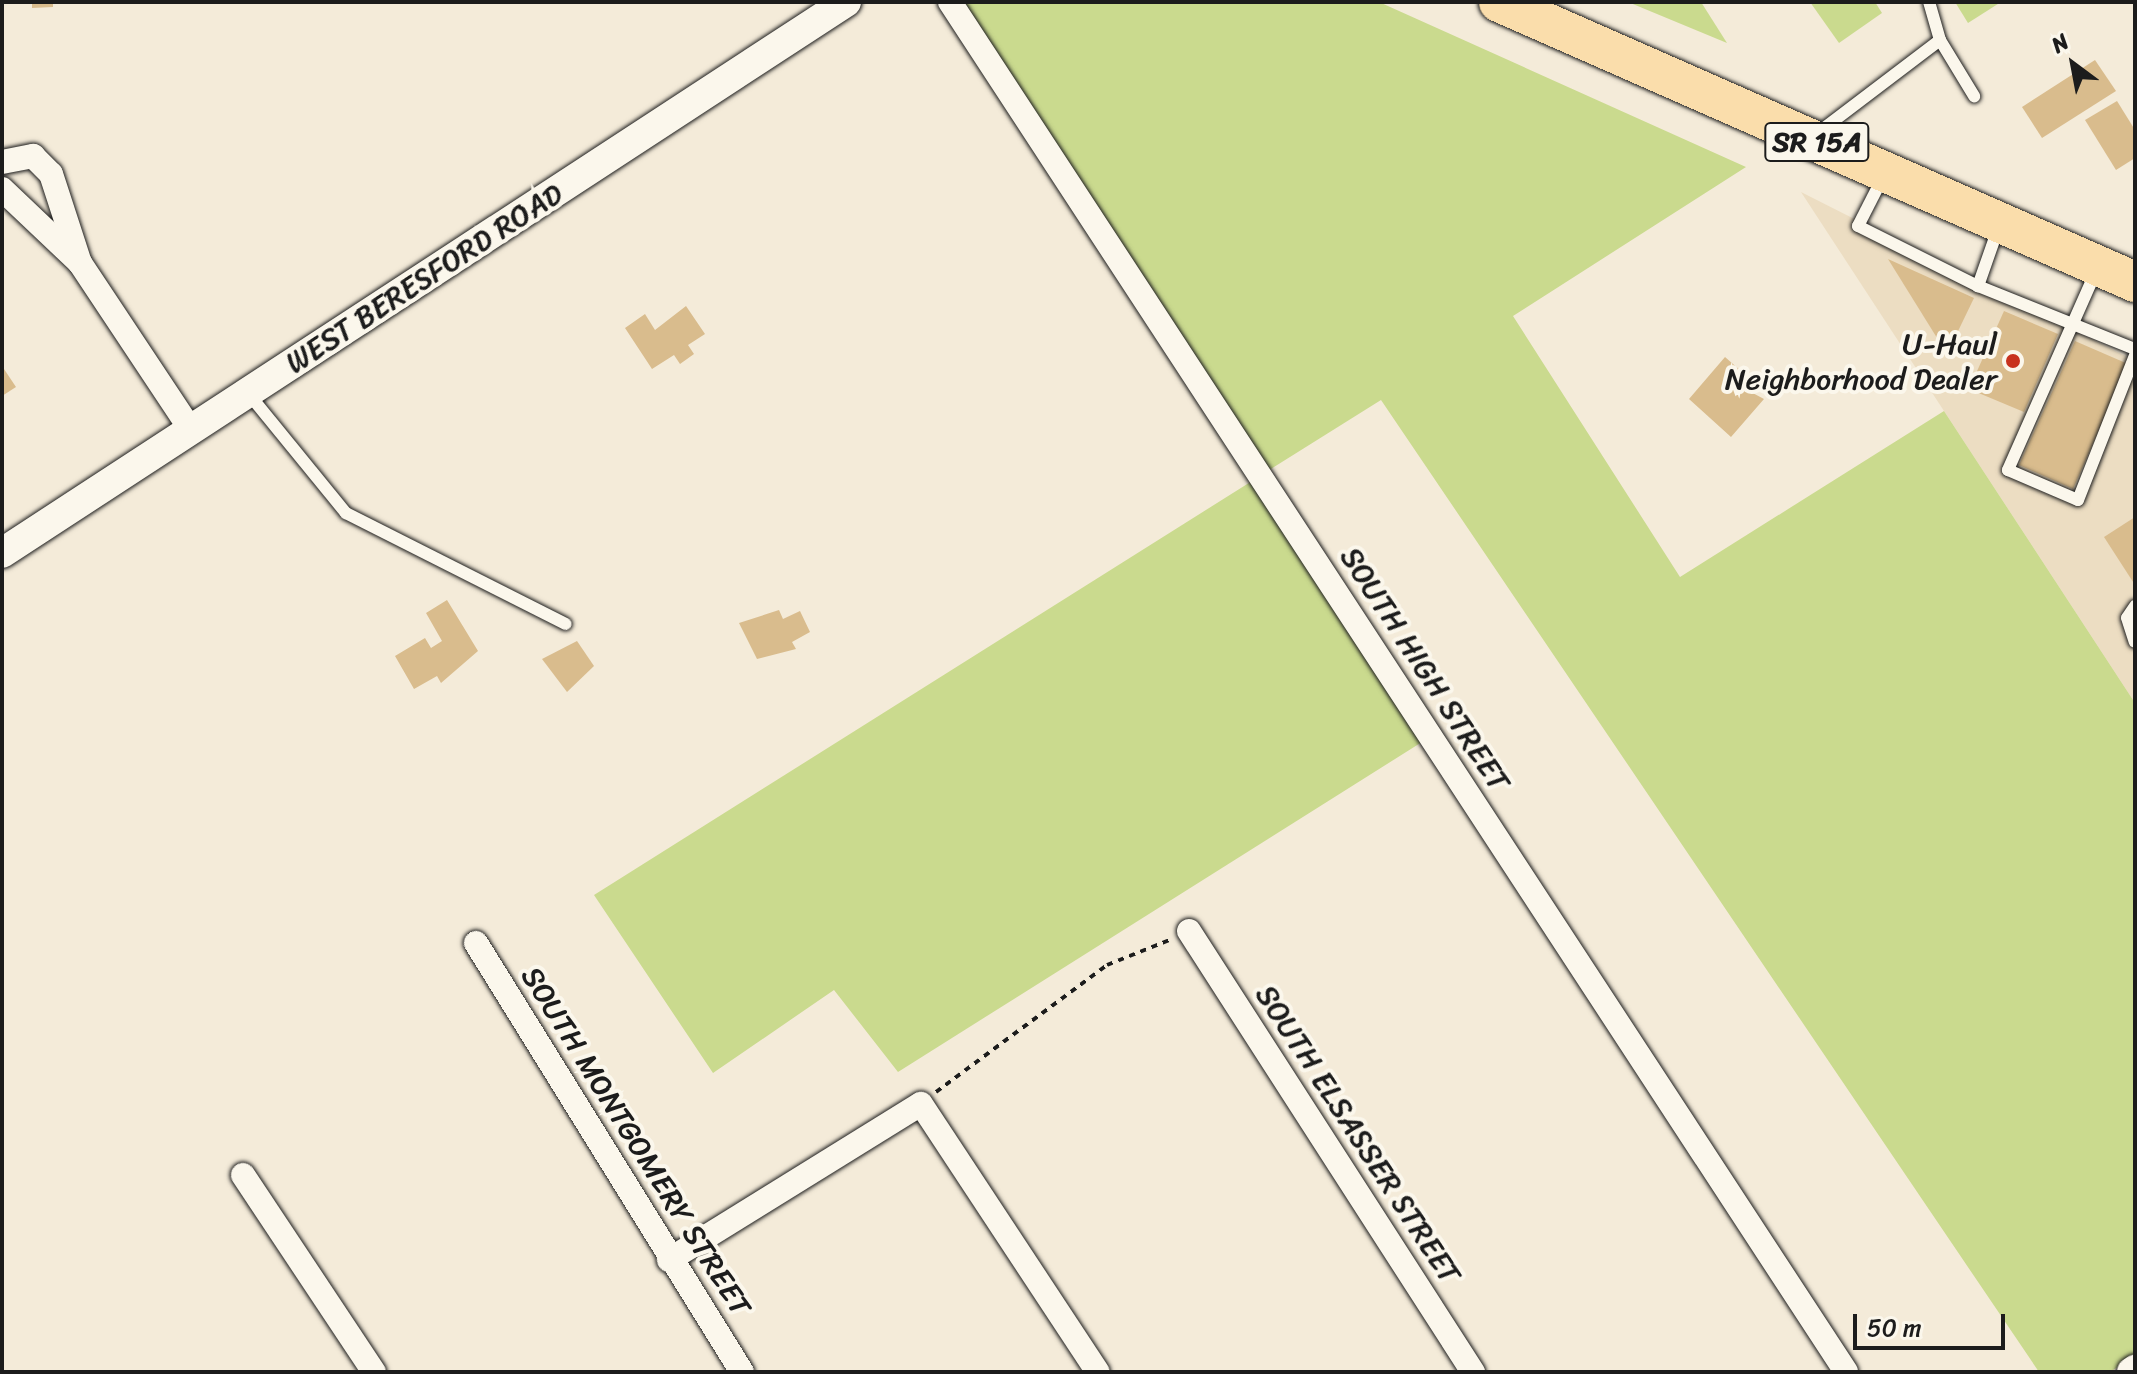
<!DOCTYPE html>
<style>
body{margin:0}
#map{position:relative;width:2137px;height:1374px;overflow:hidden;background:#f4ebd9;font-family:Sriracha,sans-serif}
div>[style]{position:absolute}
[style*='--x']{left:calc(var(--x)*1px);top:calc(var(--y)*1px);width:calc(var(--w)*1px);rotate:calc(var(--a)*1deg)}
.built>*{inset:0;background:#ecddc2}
.green>*{inset:0;background:#cada8e}
.building>*{inset:0;background:#d9bc8d}
.path>*{height:4px;margin-top:-2px;transform-origin:0;background:repeating-linear-gradient(90deg,#1c1c1c 0 6px,transparent 0 12px)}
.roads{filter:drop-shadow(0 0 2px #1c1c1c) drop-shadow(0 0 2px #1c1c1c)}
.service>*{height:12px;margin:-6px;padding:0 6px;transform-origin:6px;border-radius:6px;background:#fbf7ec}
.minor>*{height:24px;margin:-12px;padding:0 12px;transform-origin:12px;border-radius:12px;background:#fbf7ec}
.tertiary>*{height:30px;margin:-15px;padding:0 15px;transform-origin:15px;border-radius:15px;background:#fbf7ec}
.trunk>*{height:40px;margin:-20px;padding:0 20px;transform-origin:20px;border-radius:20px;background:#faddab}
.dots>*{width:22px;height:22px;translate:-50% -50%;box-sizing:border-box;border:4px solid #fbf7ec;border-radius:50%}
span{translate:-50% -50%;white-space:nowrap;text-align:center;line-height:1.15;-webkit-text-stroke:8px #fbf7ec;paint-order:stroke}
.shield-label span{padding:2px 6px;background:#fbf7ec;border:2px solid;border-radius:6px;-webkit-text-stroke-width:0}
.shield-label{font-size:28px;color:#1c1c1c;font-weight:700}
.street-label{font-size:30px;color:#1c1c1c}
.poi-label{font-size:30px;color:#1c1c1c}
.right{translate:-100% -50%;text-align:right}
.frame{position:absolute;inset:0;border:4px solid #1c1c1c;pointer-events:none}
.north{position:absolute;left:2033px;top:24px;width:80px;height:80px;-webkit-text-stroke:6px #fbf7ec;paint-order:stroke;rotate:328deg;font-size:22px;font-weight:700;line-height:32px;text-align:center;color:#1c1c1c}
.north::after{content:'';display:block;margin:auto;width:28px;height:36px;background:#1c1c1c;clip-path:polygon(50% 0,100% 100%,50% 72%,0 100%)}
.scale{position:absolute;left:1853px;top:1314px;width:152px;height:36px;box-sizing:border-box;border:4px solid #1c1c1c;border-top:0;padding-left:10px;font-size:24px;line-height:28px;white-space:nowrap;color:#1c1c1c;-webkit-text-stroke:6px #fbf7ec;paint-order:stroke}
</style>
<div id="map">
<div class="built">
<div style="clip-path:polygon(1801px 192px,2135px 361px,2135px 703px,1944px 411px)"></div>
</div>
<div class="green">
<div style="clip-path:polygon(962px 2px,1379px 2px,1746px 167px,1513px 316px,1680px 577px,1944px 411px,2135px 703px,2135px 1356px,2110px 1372px,2039px 1372px,1381px 400px,1269px 470px)"></div>
<div style="clip-path:polygon(1628px 2px,1701px 2px,1727px 43px)"></div>
<div style="clip-path:polygon(1810px 2px,1875px 2px,1882px 13px,1839px 43px)"></div>
<div style="clip-path:polygon(1955px 2px,2001px 2px,1968px 23px)"></div>
<div style="clip-path:polygon(1252px 481px,1422px 742px,898px 1072px,834px 990px,713px 1073px,594px 895px)"></div>
</div>
<div class="building">
<div style="clip-path:polygon(32px 2px,53px 2px,53px 7px,32px 8px)"></div>
<div style="clip-path:polygon(2095px 60px,2116px 91px,2042px 138px,2022px 107px)"></div>
<div style="clip-path:polygon(2117px 101px,2135px 130px,2135px 158px,2116px 170px,2085px 120px)"></div>
<div style="clip-path:polygon(1888px 259px,1974px 298px,1947px 354px)"></div>
<div style="clip-path:polygon(686px 306px,705px 334px,688px 345px,694px 354px,680px 364px,674px 355px,652px 369px,625px 328px,645px 314px,655px 330px)"></div>
<div style="clip-path:polygon(2004px 311px,2058px 334px,2024px 412px,1969px 389px)"></div>
<div style="clip-path:polygon(2075px 341px,2128px 364px,2073px 489px,2019px 465px)"></div>
<div style="clip-path:polygon(1725px 357px,1741px 371px,1732px 382px,1764px 399px,1731px 437px,1689px 399px)"></div>
<div style="clip-path:polygon(2px 366px,16px 387px,2px 396px)"></div>
<div style="clip-path:polygon(2135px 517px,2135px 585px,2104px 537px)"></div>
<div style="clip-path:polygon(447px 600px,478px 651px,441px 683px,437px 676px,414px 689px,395px 656px,425px 638px,431px 648px,442px 641px,426px 613px)"></div>
<div style="clip-path:polygon(779px 610px,783px 619px,800px 611px,810px 632px,792px 642px,796px 649px,757px 659px,739px 623px)"></div>
<div style="clip-path:polygon(577px 641px,594px 666px,567px 692px,542px 659px)"></div>
</div>
<div class="path">
<div style="--x:936;--y:1092;--w:213;--a:-36.6"></div>
<div style="--x:1107;--y:965;--w:70;--a:-21.8"></div>
</div>
<div class="roads">
<div class="service">
<div style="--x:1940;--y:40;--w:66;--a:58.7"></div>
<div style="--x:1815;--y:135;--w:157;--a:-37.2"></div>
<div style="--x:1940;--y:40;--w:40;--a:-106"></div>
<div style="--x:1883;--y:177;--w:55;--a:117"></div>
<div style="--x:1858;--y:226;--w:134;--a:26.6"></div>
<div style="--x:1999;--y:226;--w:64;--a:109.3"></div>
<div style="--x:1978;--y:286;--w:169;--a:21.9"></div>
<div style="--x:2097;--y:269;--w:220;--a:113.9"></div>
<div style="--x:2008;--y:470;--w:76;--a:23.2"></div>
<div style="--x:2078;--y:500;--w:156;--a:-68.5"></div>
<div style="--x:248;--y:393;--w:155;--a:50.8"></div>
<div style="--x:346;--y:513;--w:246;--a:26.8"></div>
<div style="--x:2135;--y:606;--w:14;--a:124"></div>
<div style="--x:2127;--y:618;--w:25;--a:72"></div>
</div>
<div class="minor">
<div style="--x:950;--y:2;--w:1637;--a:56.81"></div>
<div style="--x:2;--y:162;--w:32;--a:-11"></div>
<div style="--x:33;--y:156;--w:25;--a:45"></div>
<div style="--x:51;--y:174;--w:94;--a:72"></div>
<div style="--x:2;--y:189;--w:108;--a:43.5"></div>
<div style="--x:80;--y:263;--w:201;--a:56.4"></div>
<div style="--x:1189;--y:931;--w:525;--a:57.22"></div>
<div style="--x:476;--y:943;--w:505;--a:58.2"></div>
<div style="--x:243;--y:1175;--w:237;--a:56.4"></div>
<div style="--x:669;--y:1260;--w:296;--a:-31.8"></div>
<div style="--x:921;--y:1104;--w:321;--a:56.6"></div>
</div>
<div class="tertiary">
<div style="--x:2;--y:553;--w:1008;--a:-33.14"></div>
<div style="--x:2132;--y:1372;--w:4;--a:-34"></div>
</div>
<div class="trunk">
<div style="--x:1499;--y:2;--w:695;--a:23.76"></div>
</div>
</div>
<div class="dots">
<div style="left:2013px;top:361px;background:#c8321e"></div>
</div>
<div class="shield-label">
<span style="left:1817px;top:142px">SR 15A</span>
</div>
<div class="street-label">
<span style="left:424px;top:278px;rotate:-33deg">WEST BERESFORD ROAD</span>
<span style="left:1425px;top:669px;rotate:57deg">SOUTH HIGH STREET</span>
<span style="left:1358px;top:1134px;rotate:57deg">SOUTH ELSASSER STREET</span>
<span style="left:636px;top:1141px;rotate:58deg">SOUTH MONTGOMERY STREET</span>
</div>
<div class="poi-label">
<span class="right" style="left:1997px;top:361px">U-Haul<br>Neighborhood Dealer</span>
</div>
<div class="frame"></div>
<div class="north">N</div>
<div class="scale">50 m</div>
</div>
